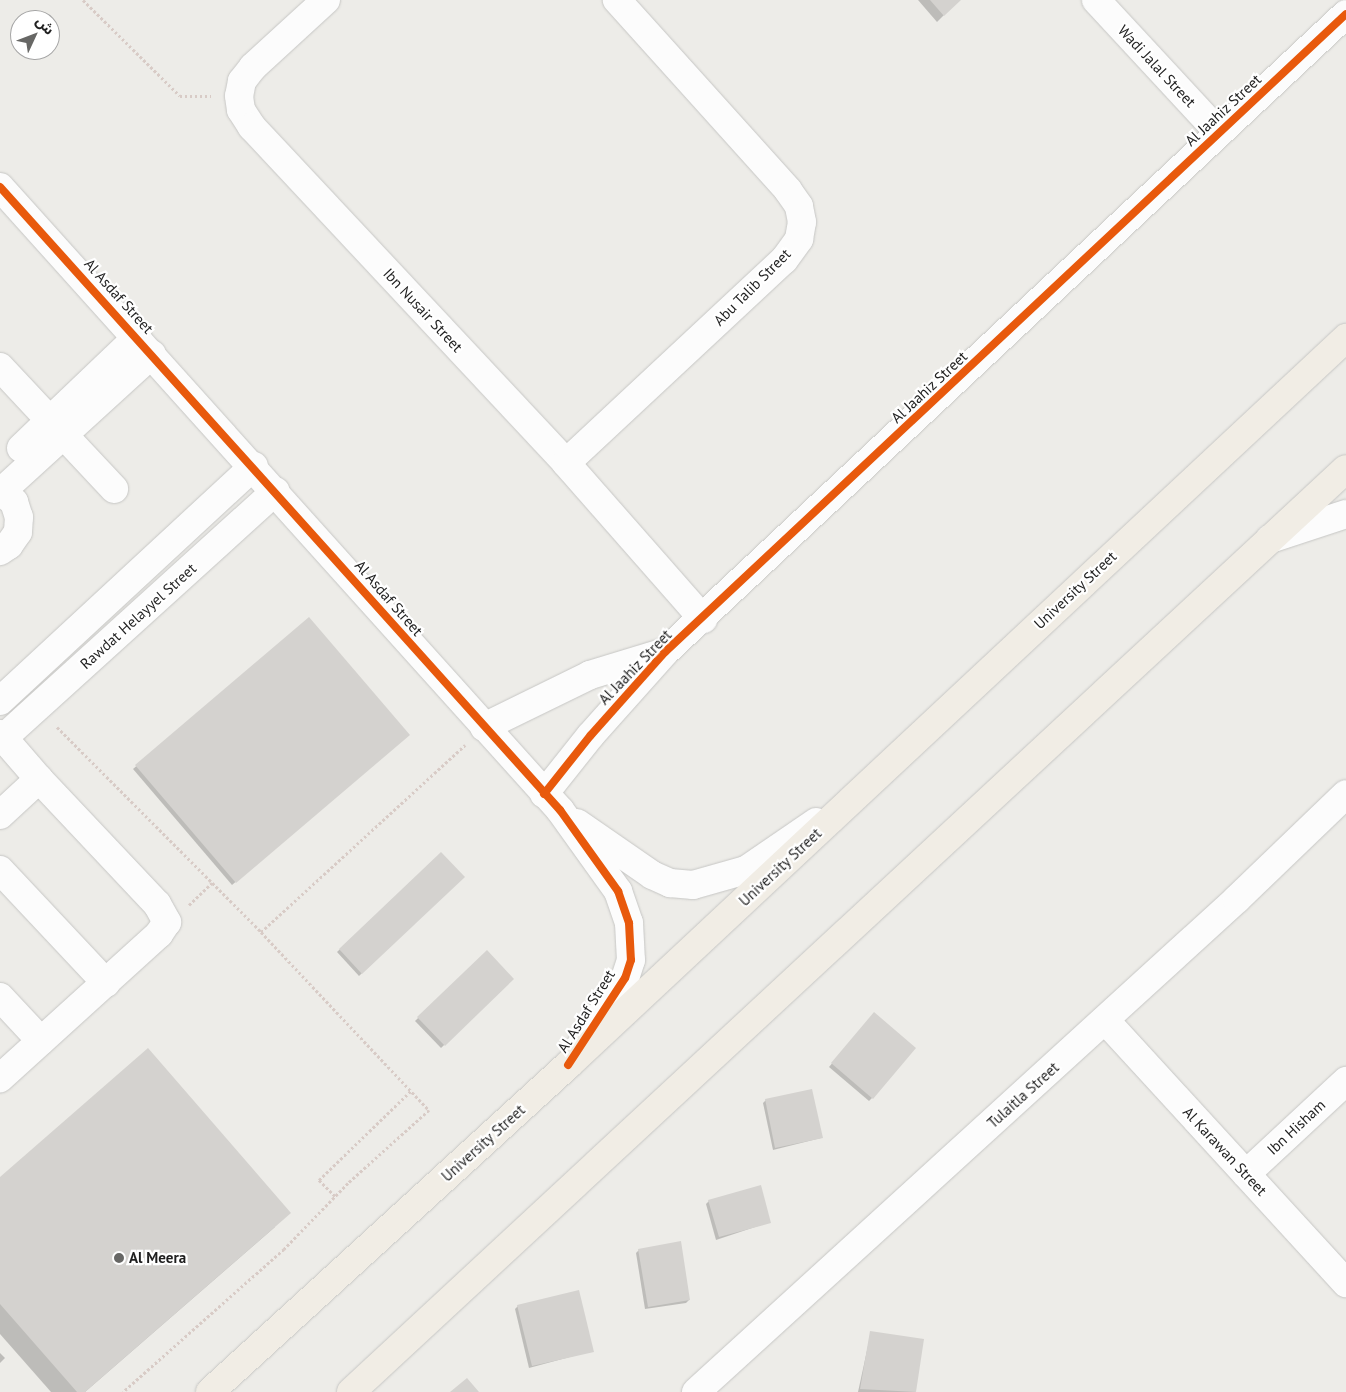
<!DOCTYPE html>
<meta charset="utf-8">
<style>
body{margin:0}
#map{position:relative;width:1346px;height:1392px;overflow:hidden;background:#edece8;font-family:"PT Sans","Noto Sans Arabic",sans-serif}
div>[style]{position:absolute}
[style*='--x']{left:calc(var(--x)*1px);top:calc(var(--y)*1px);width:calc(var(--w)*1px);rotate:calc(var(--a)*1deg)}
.shadow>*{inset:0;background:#0003}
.building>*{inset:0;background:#d4d2cf}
.path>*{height:3px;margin-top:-1.5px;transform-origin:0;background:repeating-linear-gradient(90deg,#d8cbc6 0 2.5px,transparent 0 5px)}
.roads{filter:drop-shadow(0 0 1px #c6c6c4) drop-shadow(0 0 1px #c6c6c4)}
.minor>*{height:28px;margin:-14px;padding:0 14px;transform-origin:14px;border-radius:14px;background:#fcfcfc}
.major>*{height:28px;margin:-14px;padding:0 14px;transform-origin:14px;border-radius:14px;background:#f1ede5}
.cycleway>*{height:8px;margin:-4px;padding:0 4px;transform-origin:4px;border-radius:4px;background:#e8590c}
.dots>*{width:14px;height:14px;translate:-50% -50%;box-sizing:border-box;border:2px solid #fff;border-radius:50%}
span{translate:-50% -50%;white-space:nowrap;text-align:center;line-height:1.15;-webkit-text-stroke:4.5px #fff;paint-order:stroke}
.street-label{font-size:15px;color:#1f1f1f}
.poi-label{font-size:15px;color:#1f1f1f;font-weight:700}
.left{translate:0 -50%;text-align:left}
.north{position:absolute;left:10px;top:10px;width:50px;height:50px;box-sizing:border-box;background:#fff;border:1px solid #a5a5a5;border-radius:50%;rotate:47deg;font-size:14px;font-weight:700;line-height:20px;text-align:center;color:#1f1f1f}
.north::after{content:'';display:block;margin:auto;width:18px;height:22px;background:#676765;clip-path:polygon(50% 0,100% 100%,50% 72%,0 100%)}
</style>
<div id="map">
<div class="shadow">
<div style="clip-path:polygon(918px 0,959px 0,937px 22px)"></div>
<div style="clip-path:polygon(309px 619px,405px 738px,232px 885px,133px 769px)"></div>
<div style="clip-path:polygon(441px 853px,463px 877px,359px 976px,337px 952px)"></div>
<div style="clip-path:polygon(487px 952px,513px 979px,441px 1048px,415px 1021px)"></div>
<div style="clip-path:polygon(871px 1017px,872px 1098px,869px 1101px,829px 1067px)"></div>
<div style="clip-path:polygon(766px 1100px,821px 1138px,773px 1150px,763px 1103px)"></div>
<div style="clip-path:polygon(0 1179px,275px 1227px,85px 1392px,51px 1392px,0 1334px)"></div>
<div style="clip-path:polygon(709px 1201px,770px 1222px,716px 1240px,706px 1204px)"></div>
<div style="clip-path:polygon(639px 1250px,689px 1300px,686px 1303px,645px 1309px,636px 1253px)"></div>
<div style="clip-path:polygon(518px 1306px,592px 1351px,529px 1368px,515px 1309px)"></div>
<div style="clip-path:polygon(871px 1332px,923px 1340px,915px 1392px,858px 1392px)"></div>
<div style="clip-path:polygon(0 1353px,5px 1358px,0 1363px)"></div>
</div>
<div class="building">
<div style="clip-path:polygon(930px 0,961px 0,944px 16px)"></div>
<div style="clip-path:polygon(309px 617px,410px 735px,236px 883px,135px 765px)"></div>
<div style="clip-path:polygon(441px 852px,465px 877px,362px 974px,339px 949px)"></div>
<div style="clip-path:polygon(487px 950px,514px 979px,445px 1046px,417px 1017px)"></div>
<div style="clip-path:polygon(874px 1012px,916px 1048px,873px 1099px,831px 1063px)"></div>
<div style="clip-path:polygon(148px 1048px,291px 1213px,85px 1392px,77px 1392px,0 1304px,0 1177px)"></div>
<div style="clip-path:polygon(812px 1089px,823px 1138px,775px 1148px,765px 1099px)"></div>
<div style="clip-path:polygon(761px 1185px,771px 1223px,719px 1237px,708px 1200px)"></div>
<div style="clip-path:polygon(681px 1241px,690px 1300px,648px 1307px,638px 1249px)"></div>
<div style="clip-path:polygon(579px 1290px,594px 1352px,532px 1366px,517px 1305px)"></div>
<div style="clip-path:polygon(870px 1331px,924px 1339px,916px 1392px,860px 1389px)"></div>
<div style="clip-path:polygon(467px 1378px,479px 1392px,450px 1392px)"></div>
</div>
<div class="path">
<div style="--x:83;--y:0;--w:136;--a:44.7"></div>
<div style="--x:180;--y:96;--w:31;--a:0"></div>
<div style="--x:57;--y:727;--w:289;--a:45.1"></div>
<div style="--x:261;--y:932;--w:245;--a:46.7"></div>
<div style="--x:429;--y:1110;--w:109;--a:138"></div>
<div style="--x:348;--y:1183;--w:92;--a:134.1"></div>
<div style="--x:284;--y:1249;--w:215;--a:138.4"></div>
<div style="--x:189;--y:905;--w:32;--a:-44"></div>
<div style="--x:261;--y:932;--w:277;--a:-42.5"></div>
<div style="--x:335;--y:1196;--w:23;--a:-135"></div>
<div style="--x:319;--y:1180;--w:128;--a:-44.1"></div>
</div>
<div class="roads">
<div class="minor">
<div style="--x:326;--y:0;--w:99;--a:137.5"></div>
<div style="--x:253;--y:67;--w:18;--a:128"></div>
<div style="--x:242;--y:81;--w:15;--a:101"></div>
<div style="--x:239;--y:96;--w:14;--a:82"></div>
<div style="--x:241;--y:110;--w:20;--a:57"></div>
<div style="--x:252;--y:127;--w:460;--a:46.9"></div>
<div style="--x:566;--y:463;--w:208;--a:48.7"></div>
<div style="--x:1096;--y:0;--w:181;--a:47.2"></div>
<div style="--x:0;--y:187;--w:838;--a:48.05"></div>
<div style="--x:560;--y:810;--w:100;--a:54.4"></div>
<div style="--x:618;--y:891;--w:34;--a:71"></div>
<div style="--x:629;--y:923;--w:37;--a:87"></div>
<div style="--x:631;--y:960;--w:19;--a:108"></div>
<div style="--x:625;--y:978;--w:84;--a:123.3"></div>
<div style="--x:0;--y:367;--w:167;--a:46.9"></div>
<div style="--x:21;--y:448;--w:161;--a:-43.7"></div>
<div style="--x:566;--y:463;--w:298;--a:-43"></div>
<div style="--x:784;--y:260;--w:26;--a:-54"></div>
<div style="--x:799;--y:239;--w:17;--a:-80"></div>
<div style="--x:802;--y:222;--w:16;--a:-101"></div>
<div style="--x:799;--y:206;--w:19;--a:-125"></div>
<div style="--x:788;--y:190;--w:256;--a:-132"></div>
<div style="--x:0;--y:491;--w:18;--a:38"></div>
<div style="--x:14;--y:502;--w:16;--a:72"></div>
<div style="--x:19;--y:517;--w:15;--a:94"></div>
<div style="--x:18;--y:532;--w:16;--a:125"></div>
<div style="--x:9;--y:545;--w:11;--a:146"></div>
<div style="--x:2;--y:491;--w:203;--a:-42.4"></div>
<div style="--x:1270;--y:539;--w:80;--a:-18.2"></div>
<div style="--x:0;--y:701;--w:346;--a:-42.8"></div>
<div style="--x:484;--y:727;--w:118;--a:-26.1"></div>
<div style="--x:590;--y:675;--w:78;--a:-17"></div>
<div style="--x:0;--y:734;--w:60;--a:49.1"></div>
<div style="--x:0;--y:741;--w:372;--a:-42.2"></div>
<div style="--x:544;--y:794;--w:75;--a:-51.5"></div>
<div style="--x:591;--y:735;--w:111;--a:-48.3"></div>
<div style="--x:665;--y:652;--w:933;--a:-43.13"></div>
<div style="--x:0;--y:815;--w:53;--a:-42.7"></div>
<div style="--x:39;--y:779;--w:172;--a:46.7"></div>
<div style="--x:157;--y:904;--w:21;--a:61"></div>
<div style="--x:167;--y:922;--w:14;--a:124"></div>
<div style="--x:159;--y:934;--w:215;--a:137.8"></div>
<div style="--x:577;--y:823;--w:91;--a:34.7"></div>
<div style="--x:652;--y:875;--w:20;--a:24"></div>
<div style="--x:670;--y:883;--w:23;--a:5"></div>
<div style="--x:693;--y:885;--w:55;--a:-15.8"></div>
<div style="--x:746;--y:870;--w:85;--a:-34.4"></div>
<div style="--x:0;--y:870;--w:155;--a:46.8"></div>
<div style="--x:0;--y:997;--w:60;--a:47"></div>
<div style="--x:1105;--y:1020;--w:357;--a:47.5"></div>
<div style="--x:1246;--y:1174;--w:137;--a:-42.9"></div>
<div style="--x:696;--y:1392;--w:732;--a:-42.34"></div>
<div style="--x:1237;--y:899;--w:151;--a:-43.9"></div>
</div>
<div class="major">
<div style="--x:210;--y:1392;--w:485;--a:-42.4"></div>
<div style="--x:568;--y:1065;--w:1065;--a:-43.06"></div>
<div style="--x:351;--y:1392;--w:1357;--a:-42.85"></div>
</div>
</div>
<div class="cycleway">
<div style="--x:0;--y:187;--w:838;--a:48.05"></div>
<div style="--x:560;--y:810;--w:100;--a:54.4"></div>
<div style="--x:618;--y:891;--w:34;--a:71"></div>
<div style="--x:629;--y:923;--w:37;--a:87"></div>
<div style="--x:631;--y:960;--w:19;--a:108"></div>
<div style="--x:625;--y:978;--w:104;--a:123.2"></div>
<div style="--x:544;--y:794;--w:75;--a:-51.5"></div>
<div style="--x:591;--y:735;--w:111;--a:-48.3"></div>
<div style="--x:665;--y:652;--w:933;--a:-43.13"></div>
</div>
<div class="dots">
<div style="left:119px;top:1258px;background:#676765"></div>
</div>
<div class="street-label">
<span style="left:1157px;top:66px;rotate:47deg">Wadi Jalal Street</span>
<span style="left:1223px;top:110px;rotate:-43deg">Al Jaahiz Street</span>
<span style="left:752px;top:287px;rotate:-45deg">Abu Talib Street</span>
<span style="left:119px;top:296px;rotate:48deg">Al Asdaf Street</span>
<span style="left:423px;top:310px;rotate:47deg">Ibn Nusair Street</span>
<span style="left:929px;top:387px;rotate:-43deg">Al Jaahiz Street</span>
<span style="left:1075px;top:590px;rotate:-43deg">University Street</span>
<span style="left:389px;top:598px;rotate:49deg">Al Asdaf Street</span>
<span style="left:138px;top:616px;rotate:-42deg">Rawdat Helayyel Street</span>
<span style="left:635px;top:667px;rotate:-46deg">Al Jaahiz Street</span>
<span style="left:780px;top:867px;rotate:-43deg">University Street</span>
<span style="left:586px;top:1011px;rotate:-58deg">Al Asdaf Street</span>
<span style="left:1023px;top:1095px;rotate:-42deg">Tulaitla Street</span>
<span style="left:1296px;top:1127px;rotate:-43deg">Ibn Hisham</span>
<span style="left:483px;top:1143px;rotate:-42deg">University Street</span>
<span style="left:1225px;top:1151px;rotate:47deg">Al Karawan Street</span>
</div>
<div class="poi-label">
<span class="left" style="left:129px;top:1258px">Al Meera</span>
</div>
<div class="north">ش</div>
</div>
